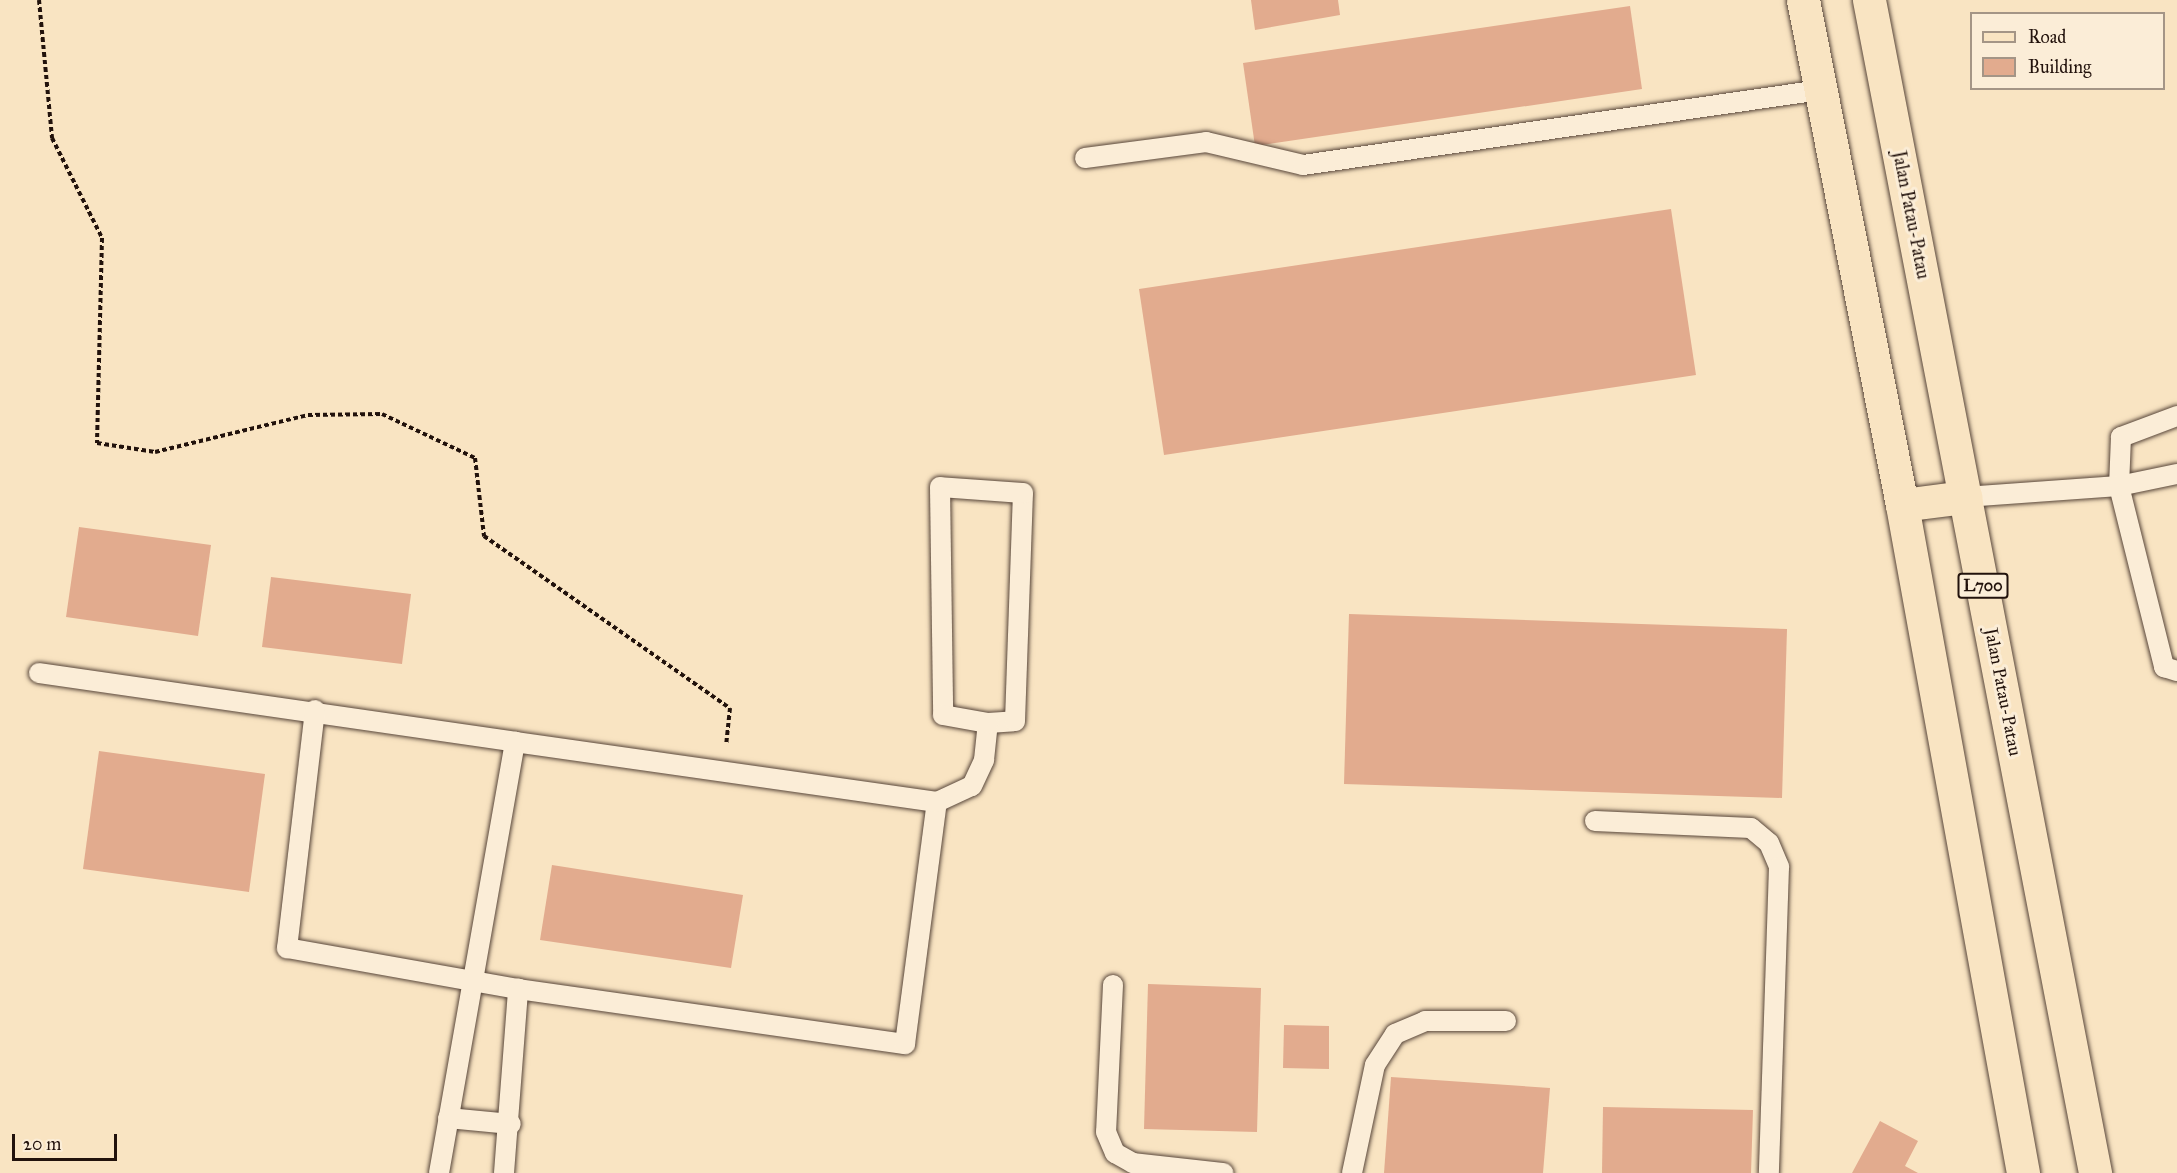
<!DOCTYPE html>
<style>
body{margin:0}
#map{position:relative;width:2177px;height:1173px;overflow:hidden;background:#f9e4c2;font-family:"IM FELL Great Primer",serif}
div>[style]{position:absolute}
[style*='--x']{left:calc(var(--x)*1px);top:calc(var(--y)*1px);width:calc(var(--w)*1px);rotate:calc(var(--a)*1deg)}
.building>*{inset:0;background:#e2ab8e}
.path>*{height:4px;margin-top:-2px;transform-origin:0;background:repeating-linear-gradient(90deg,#22120c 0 4.5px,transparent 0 7.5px)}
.roads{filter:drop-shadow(0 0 2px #58463a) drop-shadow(0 0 2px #58463a)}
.service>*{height:20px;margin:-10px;padding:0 10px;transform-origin:10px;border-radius:10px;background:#fbedd7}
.primary>*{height:33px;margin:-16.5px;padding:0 16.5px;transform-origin:16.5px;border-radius:16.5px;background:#f9e4c2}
span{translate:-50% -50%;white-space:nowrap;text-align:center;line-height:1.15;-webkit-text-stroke:6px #fbedd7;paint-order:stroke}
.shield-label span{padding:2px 4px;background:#fbedd7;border:2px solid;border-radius:4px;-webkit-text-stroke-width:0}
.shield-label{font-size:16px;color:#22120c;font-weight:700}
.street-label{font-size:18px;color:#22120c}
.legend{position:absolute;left:1970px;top:12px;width:195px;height:78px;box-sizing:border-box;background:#fbedd7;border:2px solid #a49586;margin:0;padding:8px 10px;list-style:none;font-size:18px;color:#22120c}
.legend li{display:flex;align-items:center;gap:12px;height:30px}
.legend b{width:30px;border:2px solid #a49586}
.scale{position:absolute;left:12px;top:1134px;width:105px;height:27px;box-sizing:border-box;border:3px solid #22120c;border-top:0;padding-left:8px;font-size:18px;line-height:21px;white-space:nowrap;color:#22120c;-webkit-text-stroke:4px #fbedd7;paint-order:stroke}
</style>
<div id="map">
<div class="building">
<div style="clip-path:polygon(1251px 0,1338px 0,1340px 15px,1255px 30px)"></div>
<div style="clip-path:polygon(1630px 6px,1642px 89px,1255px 146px,1243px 63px)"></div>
<div style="clip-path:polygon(1671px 209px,1696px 375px,1164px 455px,1139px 289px)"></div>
<div style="clip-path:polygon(79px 527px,211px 545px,198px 636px,66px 617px)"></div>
<div style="clip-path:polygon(271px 577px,411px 594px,402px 664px,262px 647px)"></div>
<div style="clip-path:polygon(1349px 614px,1787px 629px,1782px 798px,1344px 784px)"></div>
<div style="clip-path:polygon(99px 751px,265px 774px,249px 892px,83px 869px)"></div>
<div style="clip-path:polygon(552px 865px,743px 895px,731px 968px,540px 940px)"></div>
<div style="clip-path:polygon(1148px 984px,1261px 988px,1257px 1132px,1144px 1129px)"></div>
<div style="clip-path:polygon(1284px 1025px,1329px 1026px,1329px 1069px,1283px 1068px)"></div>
<div style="clip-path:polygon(1391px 1077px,1550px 1088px,1543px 1173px,1384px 1173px)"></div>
<div style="clip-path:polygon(1603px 1107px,1753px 1110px,1751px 1173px,1602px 1173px)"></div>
<div style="clip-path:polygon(1880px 1121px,1918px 1141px,1905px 1166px,1918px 1173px,1852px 1173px)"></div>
</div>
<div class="path">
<div style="--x:39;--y:0;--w:139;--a:84.6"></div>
<div style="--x:52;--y:138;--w:112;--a:63.4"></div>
<div style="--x:102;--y:238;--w:205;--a:91.4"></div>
<div style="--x:97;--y:443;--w:59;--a:8.8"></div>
<div style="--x:155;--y:452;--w:157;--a:-13.6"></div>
<div style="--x:308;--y:415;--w:74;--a:-0.8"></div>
<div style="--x:382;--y:414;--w:103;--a:25.3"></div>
<div style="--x:475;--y:458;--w:79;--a:83.4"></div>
<div style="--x:484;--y:536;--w:300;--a:35"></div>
<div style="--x:730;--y:708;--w:36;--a:96"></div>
</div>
<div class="roads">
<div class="service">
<div style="--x:1085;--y:158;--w:122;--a:-7.5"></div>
<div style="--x:1206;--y:142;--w:100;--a:13.3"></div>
<div style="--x:1303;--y:165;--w:522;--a:-8.25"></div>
<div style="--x:2177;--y:416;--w:60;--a:159.4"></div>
<div style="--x:2121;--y:437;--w:49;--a:92.3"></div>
<div style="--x:2119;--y:486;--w:187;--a:76"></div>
<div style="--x:2164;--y:667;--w:14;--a:17"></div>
<div style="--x:1965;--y:497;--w:154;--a:-4.1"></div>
<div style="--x:2119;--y:486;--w:59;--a:-11.7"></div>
<div style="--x:39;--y:673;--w:481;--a:8.2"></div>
<div style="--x:315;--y:710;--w:240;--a:96.7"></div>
<div style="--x:287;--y:948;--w:235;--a:10.1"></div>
<div style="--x:518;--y:989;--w:391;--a:8.1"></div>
<div style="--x:905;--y:1044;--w:244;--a:-82.5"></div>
<div style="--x:1595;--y:821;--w:156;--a:2.6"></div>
<div style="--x:1751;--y:828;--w:23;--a:40"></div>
<div style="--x:1769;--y:843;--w:26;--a:67"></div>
<div style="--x:1779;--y:867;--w:306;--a:91.9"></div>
<div style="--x:1113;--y:985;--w:147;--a:92.7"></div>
<div style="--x:1106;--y:1132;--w:23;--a:67"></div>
<div style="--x:1115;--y:1153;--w:21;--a:29"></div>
<div style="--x:1133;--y:1163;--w:91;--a:6.3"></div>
<div style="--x:448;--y:1118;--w:63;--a:5.4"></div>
<div style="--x:439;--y:1173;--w:438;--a:-80"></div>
<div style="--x:515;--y:742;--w:426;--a:8.1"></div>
<div style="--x:937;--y:802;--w:38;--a:-25"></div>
<div style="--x:972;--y:786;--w:29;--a:-65"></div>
<div style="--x:984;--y:760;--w:37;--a:-84"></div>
<div style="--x:988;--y:723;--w:27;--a:-4"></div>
<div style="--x:1015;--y:721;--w:228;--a:-88"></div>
<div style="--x:1023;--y:493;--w:83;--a:-175.9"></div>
<div style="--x:940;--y:487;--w:228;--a:89.2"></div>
<div style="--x:943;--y:715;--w:46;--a:10.1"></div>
<div style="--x:504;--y:1173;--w:185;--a:-85.6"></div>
<div style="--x:1352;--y:1173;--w:110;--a:-78"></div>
<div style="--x:1375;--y:1065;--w:37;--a:-57"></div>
<div style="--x:1395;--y:1034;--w:33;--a:-23"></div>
<div style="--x:1425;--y:1021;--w:81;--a:0"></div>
</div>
<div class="primary">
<div style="--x:1803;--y:0;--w:515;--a:78.91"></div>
<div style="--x:1902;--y:505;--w:679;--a:79.73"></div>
<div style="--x:1869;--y:0;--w:1195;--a:79.09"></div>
<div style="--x:1902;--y:505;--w:64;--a:-7.2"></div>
</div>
</div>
<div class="shield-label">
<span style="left:1983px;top:586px">L700</span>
</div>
<div class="street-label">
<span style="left:1911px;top:215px;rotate:79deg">Jalan Patau-Patau</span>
<span style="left:2003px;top:692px;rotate:79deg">Jalan Patau-Patau</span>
</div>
<ul class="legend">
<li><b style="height:8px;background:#f9e4c2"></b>Road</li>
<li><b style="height:16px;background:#e2ab8e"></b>Building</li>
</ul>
<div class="scale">20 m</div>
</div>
